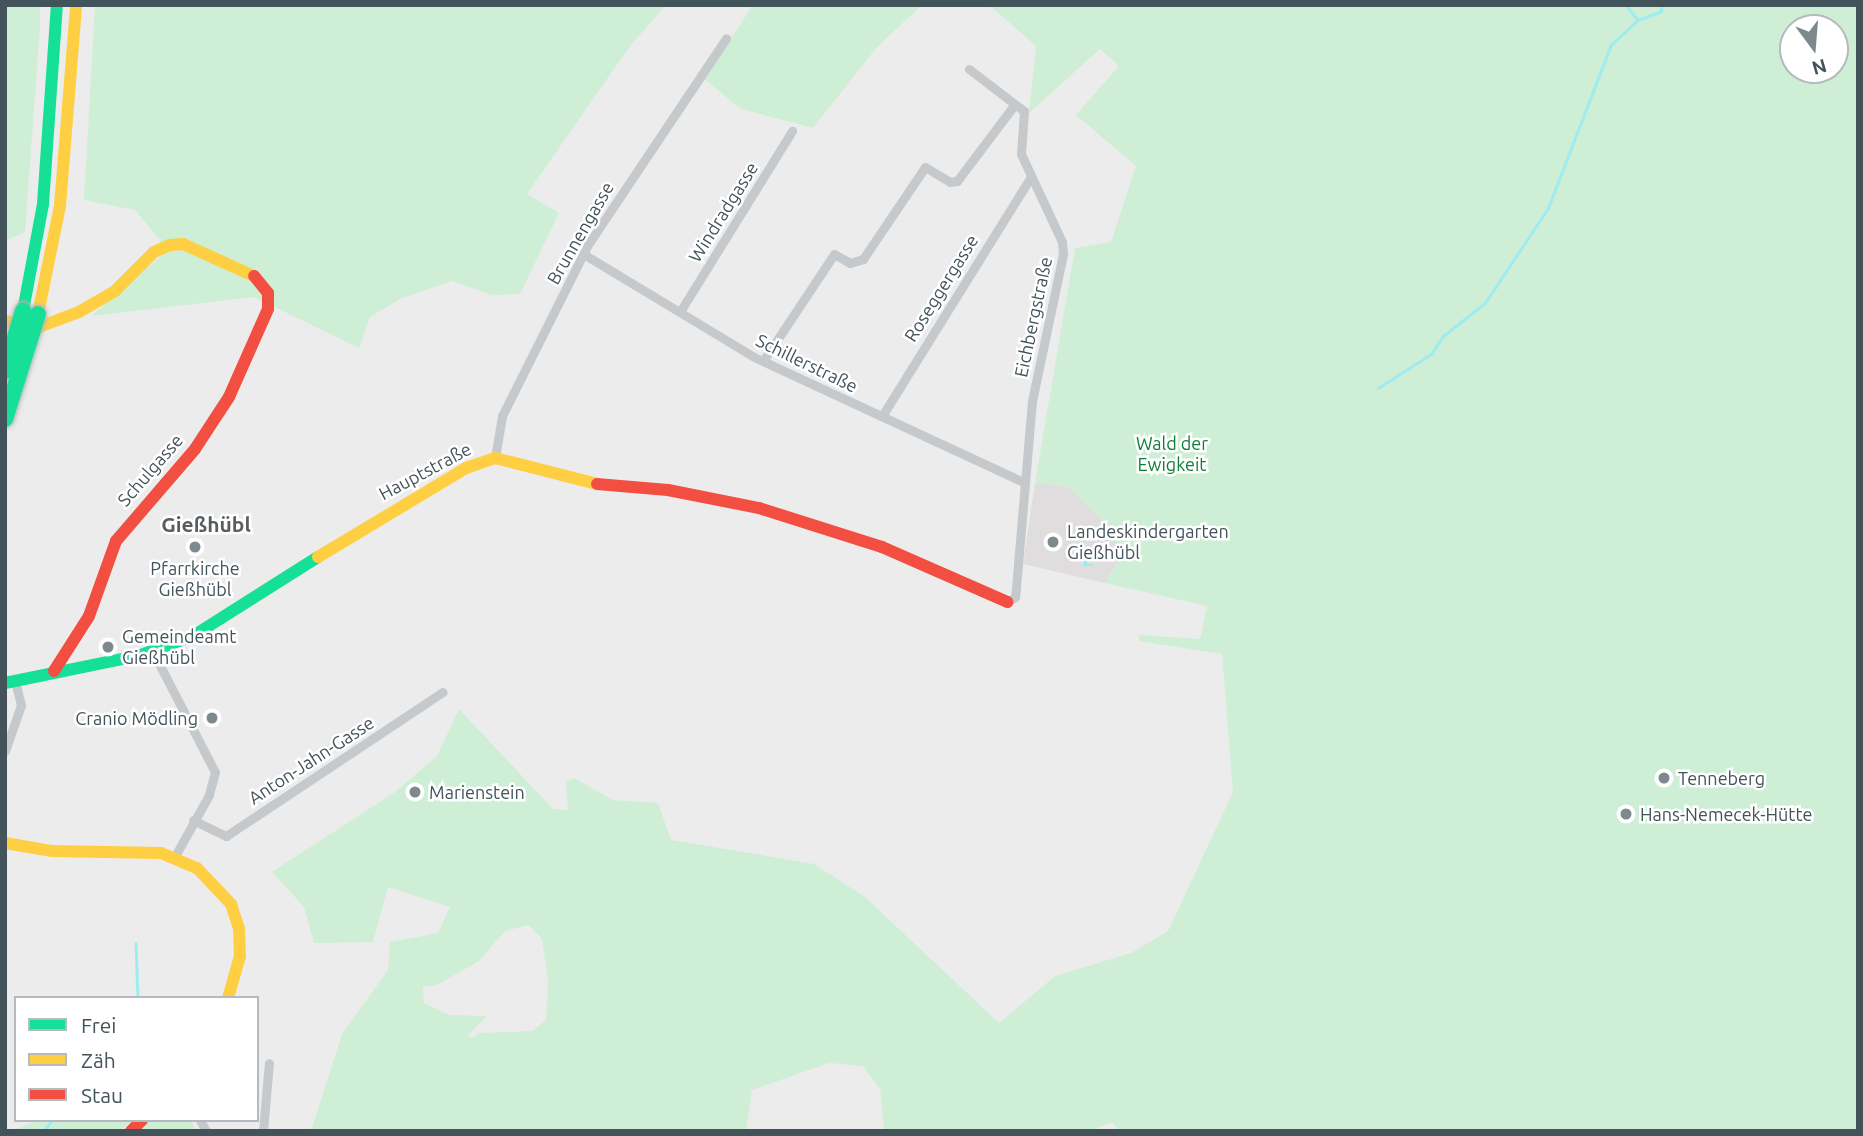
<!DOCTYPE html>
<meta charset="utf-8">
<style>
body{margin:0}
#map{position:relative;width:1863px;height:1136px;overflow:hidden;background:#edecec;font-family:Ubuntu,sans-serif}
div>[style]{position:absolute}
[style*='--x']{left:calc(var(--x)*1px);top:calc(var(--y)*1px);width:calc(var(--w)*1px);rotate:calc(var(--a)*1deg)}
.education>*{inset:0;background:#dfddde}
.green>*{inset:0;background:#ceefd5}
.stream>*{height:2.5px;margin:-1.25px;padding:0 1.25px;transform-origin:1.25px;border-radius:1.25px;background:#9fecf0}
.street>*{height:9px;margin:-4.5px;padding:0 4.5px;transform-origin:4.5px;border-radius:4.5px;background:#c5c9cc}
.fast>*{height:12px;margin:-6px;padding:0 6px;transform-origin:6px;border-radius:6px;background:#16e098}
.slow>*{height:12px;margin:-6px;padding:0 6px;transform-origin:6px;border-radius:6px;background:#ffcf43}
.jam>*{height:12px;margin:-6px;padding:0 6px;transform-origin:6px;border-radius:6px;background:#f24e42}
.bridges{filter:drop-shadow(0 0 2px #b0b8bc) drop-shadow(0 0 2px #b0b8bc)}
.fast-bridge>*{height:16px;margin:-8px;padding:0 8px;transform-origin:8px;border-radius:8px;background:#16e098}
.dots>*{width:19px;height:19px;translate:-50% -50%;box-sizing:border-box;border:4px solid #fff;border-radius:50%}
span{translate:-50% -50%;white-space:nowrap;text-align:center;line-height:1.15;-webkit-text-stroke:5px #fff;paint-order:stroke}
.street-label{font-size:18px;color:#43535a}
.park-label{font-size:18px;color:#107e35}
.poi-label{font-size:18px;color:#43535a}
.left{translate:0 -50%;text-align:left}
.right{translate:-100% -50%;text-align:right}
.quarter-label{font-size:21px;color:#575d61;font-weight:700}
.frame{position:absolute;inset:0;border:7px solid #43535a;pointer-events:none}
.legend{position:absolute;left:14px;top:996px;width:245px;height:126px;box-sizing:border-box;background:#fff;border:2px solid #b4babd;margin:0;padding:9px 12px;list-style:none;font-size:21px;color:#43535a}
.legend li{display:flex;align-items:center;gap:14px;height:35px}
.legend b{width:35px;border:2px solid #b4babd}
.north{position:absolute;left:1779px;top:14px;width:70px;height:70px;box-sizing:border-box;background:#fff;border:2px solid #b4babd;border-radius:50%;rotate:164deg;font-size:19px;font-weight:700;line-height:28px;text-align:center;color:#43535a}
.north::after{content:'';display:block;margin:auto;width:24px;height:32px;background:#7e898d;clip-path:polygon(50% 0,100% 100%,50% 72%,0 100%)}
</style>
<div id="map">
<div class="education">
<div style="clip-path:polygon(1035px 483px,1069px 487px,1105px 522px,1122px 555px,1105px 583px,1023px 564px)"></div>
</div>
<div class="green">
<div style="clip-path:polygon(5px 5px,40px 5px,40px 27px,25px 232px,5px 241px)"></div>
<div style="clip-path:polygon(95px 5px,666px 5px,630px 46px,527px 194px,559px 213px,520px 294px,492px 295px,452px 281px,400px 299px,370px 317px,359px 348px,254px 297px,91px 316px,159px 258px,160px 240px,135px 210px,84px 200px)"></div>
<div style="clip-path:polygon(753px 5px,922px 5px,877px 47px,813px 128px,741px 109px,704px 79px)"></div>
<div style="clip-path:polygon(evenodd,989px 5px,1858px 5px,1858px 1131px,1120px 1131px,1112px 1122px,1089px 1131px,884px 1131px,880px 1089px,863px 1066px,829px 1063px,752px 1090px,746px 1131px,311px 1131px,342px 1034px,388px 970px,390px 942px,438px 933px,450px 907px,388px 887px,373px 942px,314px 943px,304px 907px,272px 872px,395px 792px,437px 756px,459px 709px,553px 809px,568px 810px,566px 782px,574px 778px,613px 800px,658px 803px,671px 840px,814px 864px,865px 897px,999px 1023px,1055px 976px,1131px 953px,1168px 931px,1233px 792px,1222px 654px,1139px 641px,1139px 635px,1200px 639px,1207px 606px,1105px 583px,1122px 555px,1105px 522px,1069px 487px,1035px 483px,1075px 248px,1111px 242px,1136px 166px,1076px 115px,1119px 66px,1100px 49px,1029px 113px,1036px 46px,989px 5px,1793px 28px,1835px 28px,1835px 70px,1793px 70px,1793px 28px,989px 5px,529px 925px,542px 939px,548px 980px,546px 1020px,532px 1031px,479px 1033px,472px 1038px,468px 1035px,487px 1016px,449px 1015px,424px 1003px,423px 987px,437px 985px,479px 961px,505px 931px,529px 925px)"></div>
<div style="clip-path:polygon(39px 1120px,132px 1120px,120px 1131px,11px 1131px)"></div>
<div style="clip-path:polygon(149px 1120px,190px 1120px,197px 1131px,137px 1131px)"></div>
</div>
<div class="stream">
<div style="--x:1626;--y:5;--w:18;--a:52"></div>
<div style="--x:1378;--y:388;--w:63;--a:-32.7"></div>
<div style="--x:1431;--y:354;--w:22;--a:-56"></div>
<div style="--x:1443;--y:336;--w:53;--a:-38.2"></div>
<div style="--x:1485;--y:303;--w:114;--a:-56.4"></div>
<div style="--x:1548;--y:208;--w:175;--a:-68.9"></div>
<div style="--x:1611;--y:45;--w:37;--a:-43"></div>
<div style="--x:1638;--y:20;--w:25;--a:-21"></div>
<div style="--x:1661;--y:11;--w:6;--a:-90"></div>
<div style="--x:1086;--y:560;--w:5;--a:101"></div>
<div style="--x:1085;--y:565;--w:8;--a:0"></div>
<div style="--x:136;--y:943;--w:55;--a:87.9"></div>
<div style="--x:44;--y:1131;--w:14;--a:-54"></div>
</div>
<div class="street">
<div style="--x:969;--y:69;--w:69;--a:37.4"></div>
<div style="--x:1024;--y:111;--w:43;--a:94"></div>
<div style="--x:1021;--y:154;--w:97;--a:65"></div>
<div style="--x:1062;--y:242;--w:12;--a:85"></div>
<div style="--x:1063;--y:254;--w:150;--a:101.9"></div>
<div style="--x:1032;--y:401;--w:189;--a:94.9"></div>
<div style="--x:1016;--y:589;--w:8;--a:97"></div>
<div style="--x:1015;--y:597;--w:9;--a:148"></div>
<div style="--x:585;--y:255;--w:197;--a:31.1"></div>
<div style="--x:754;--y:357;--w:299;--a:24.9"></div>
<div style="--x:681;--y:310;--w:211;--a:-58.2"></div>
<div style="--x:763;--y:361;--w:128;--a:-56.4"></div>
<div style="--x:834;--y:254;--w:18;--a:29"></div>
<div style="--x:850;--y:263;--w:14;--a:-17"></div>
<div style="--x:863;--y:259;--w:111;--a:-56"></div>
<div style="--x:925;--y:167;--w:29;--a:31"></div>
<div style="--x:950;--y:182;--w:7;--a:-8"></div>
<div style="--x:957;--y:181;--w:96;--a:-53"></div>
<div style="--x:882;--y:416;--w:282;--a:-58.1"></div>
<div style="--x:495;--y:458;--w:43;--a:-80.5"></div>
<div style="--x:502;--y:416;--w:190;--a:-63.4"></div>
<div style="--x:587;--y:246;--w:250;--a:-56.2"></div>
<div style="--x:153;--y:652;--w:135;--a:62.7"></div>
<div style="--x:215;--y:772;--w:24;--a:105"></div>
<div style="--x:209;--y:795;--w:70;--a:119.1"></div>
<div style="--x:5;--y:751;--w:49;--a:-70.8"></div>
<div style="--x:21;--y:705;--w:25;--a:-104"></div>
<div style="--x:193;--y:820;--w:37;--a:26"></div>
<div style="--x:226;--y:836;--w:260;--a:-33.6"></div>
<div style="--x:200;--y:1120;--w:13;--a:61"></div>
<div style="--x:263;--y:1131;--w:68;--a:-85"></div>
</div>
<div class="fast">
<div style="--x:23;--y:311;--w:109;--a:-79.4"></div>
<div style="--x:43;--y:204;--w:199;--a:-86"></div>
<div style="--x:5;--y:683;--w:139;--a:-11.6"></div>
<div style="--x:141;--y:655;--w:55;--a:-20.1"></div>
<div style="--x:193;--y:636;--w:148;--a:-32.3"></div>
</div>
<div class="slow">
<div style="--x:38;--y:314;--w:110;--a:-78.5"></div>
<div style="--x:60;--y:206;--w:202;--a:-85.4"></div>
<div style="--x:5;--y:321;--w:35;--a:10"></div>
<div style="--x:39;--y:327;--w:43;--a:-20.6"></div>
<div style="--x:79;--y:312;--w:42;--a:-30.3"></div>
<div style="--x:115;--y:291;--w:55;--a:-45"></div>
<div style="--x:154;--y:252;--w:17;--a:-24"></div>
<div style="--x:170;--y:245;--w:13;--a:-4"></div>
<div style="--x:183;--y:244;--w:78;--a:24.3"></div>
<div style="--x:318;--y:557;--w:173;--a:-31"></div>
<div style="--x:466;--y:468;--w:31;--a:-19"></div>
<div style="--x:495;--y:458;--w:105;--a:14.3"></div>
<div style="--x:5;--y:843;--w:48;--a:9.7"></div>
<div style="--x:52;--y:851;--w:109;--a:1.1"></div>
<div style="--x:161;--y:853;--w:39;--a:23"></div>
<div style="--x:197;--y:868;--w:50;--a:46.6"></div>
<div style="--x:231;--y:904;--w:25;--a:72"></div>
<div style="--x:239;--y:928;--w:28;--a:88"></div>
<div style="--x:240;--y:956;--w:44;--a:105.9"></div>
</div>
<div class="jam">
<div style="--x:597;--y:484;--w:71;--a:4.8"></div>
<div style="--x:668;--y:490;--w:93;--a:11.2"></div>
<div style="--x:759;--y:508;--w:129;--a:17.6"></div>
<div style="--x:882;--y:547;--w:137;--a:23.7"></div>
<div style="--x:54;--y:671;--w:65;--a:-57.5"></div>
<div style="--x:89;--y:616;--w:80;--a:-70.2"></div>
<div style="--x:116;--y:541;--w:121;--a:-49.3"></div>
<div style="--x:195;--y:449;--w:62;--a:-56.8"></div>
<div style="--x:229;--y:397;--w:96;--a:-66.1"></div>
<div style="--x:268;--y:309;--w:16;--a:-90"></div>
<div style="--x:268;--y:293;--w:22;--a:-129"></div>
<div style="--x:131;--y:1131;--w:16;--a:-45"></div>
</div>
<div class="bridges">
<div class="fast-bridge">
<div style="--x:5;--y:371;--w:63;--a:-73.3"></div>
<div style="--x:5;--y:419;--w:110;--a:-72.6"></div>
</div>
</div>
<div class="dots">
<div style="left:1053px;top:542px;background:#7e898d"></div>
<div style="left:195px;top:547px;background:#7e898d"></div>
<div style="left:108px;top:647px;background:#7e898d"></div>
<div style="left:212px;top:718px;background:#7e898d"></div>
<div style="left:1664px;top:778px;background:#7e898d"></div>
<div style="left:415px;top:792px;background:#7e898d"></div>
<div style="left:1626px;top:814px;background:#7e898d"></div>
</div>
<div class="street-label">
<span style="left:723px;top:212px;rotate:-58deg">Windradgasse</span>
<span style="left:580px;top:233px;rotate:-60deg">Brunnengasse</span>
<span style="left:941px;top:288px;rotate:-58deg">Roseggergasse</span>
<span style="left:1033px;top:317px;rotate:-78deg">Eichbergstraße</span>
<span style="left:807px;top:363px;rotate:26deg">Schillerstraße</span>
<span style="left:150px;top:470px;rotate:-49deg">Schulgasse</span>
<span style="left:425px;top:471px;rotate:-28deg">Hauptstraße</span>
<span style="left:311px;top:760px;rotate:-33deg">Anton-Jahn-Gasse</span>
</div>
<div class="park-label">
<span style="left:1172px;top:454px">Wald der<br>Ewigkeit</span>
</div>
<div class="poi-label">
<span class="left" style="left:1067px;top:542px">Landeskindergarten<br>Gießhübl</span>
<span style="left:195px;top:579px">Pfarrkirche<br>Gießhübl</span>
<span class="left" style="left:122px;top:647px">Gemeindeamt<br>Gießhübl</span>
<span class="right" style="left:198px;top:718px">Cranio Mödling</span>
<span class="left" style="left:1678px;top:778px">Tenneberg</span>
<span class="left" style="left:429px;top:792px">Marienstein</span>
<span class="left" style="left:1640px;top:814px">Hans-Nemecek-Hütte</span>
</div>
<div class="quarter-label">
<span style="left:206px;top:524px">Gießhübl</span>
</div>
<div class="frame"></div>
<ul class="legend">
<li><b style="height:9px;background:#16e098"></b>Frei</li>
<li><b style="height:9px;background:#ffcf43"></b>Zäh</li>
<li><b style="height:9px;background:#f24e42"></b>Stau</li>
</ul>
<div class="north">N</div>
</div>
